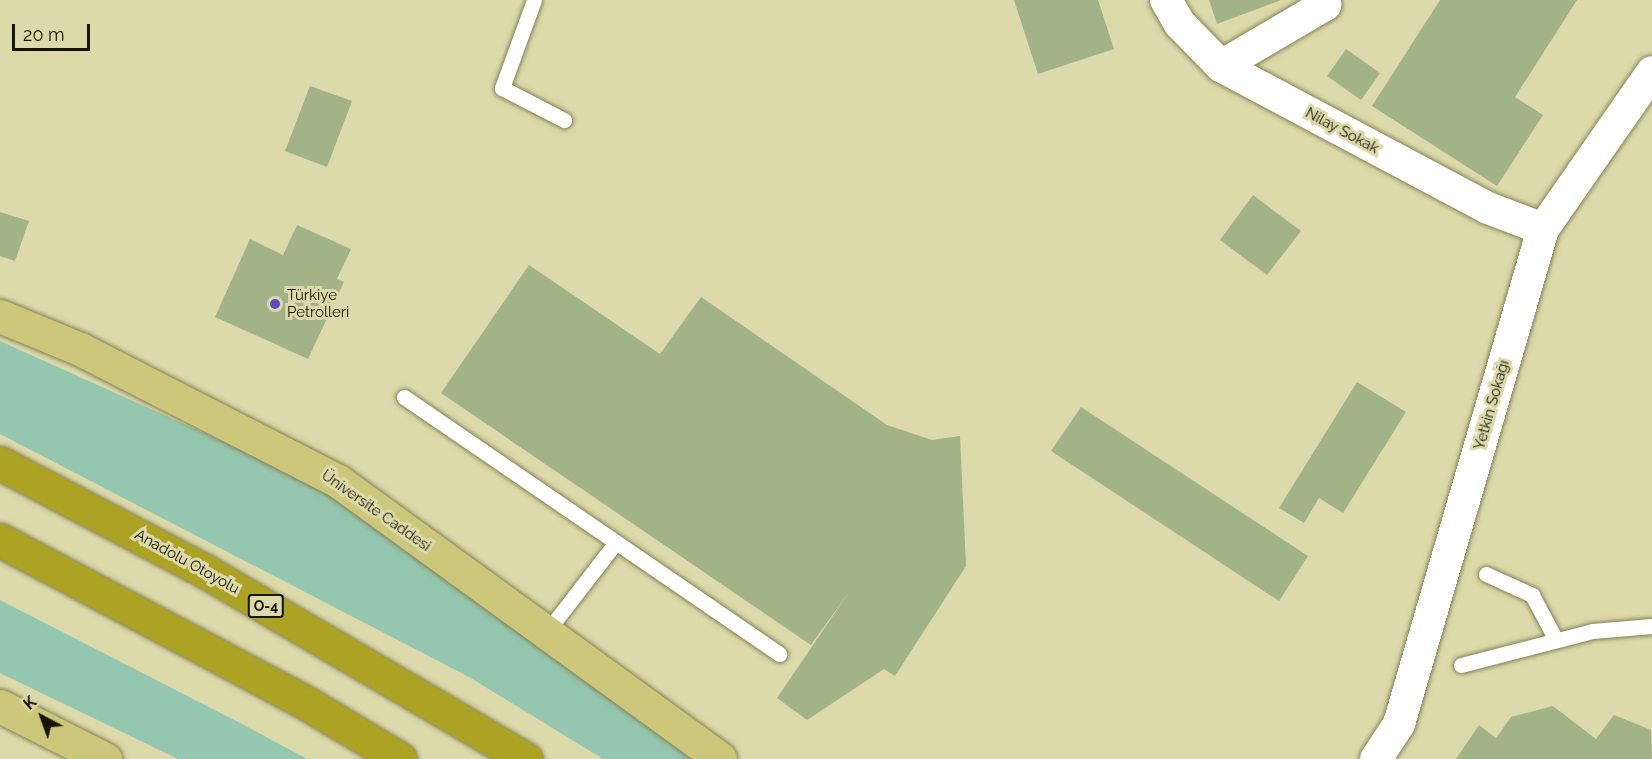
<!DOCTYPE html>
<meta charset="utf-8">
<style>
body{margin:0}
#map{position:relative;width:1652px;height:759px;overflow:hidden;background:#dcd9aa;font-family:Raleway,sans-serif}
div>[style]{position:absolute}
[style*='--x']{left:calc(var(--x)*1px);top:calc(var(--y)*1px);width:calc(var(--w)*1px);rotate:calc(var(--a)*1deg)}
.green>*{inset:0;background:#95c6af}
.building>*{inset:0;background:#a3b388}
.roads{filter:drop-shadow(0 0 2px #848155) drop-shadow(0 0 2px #848155)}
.lane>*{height:15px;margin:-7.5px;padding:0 7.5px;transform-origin:7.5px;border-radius:7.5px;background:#fff}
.street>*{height:32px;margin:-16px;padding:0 16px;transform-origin:16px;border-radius:16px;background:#fff}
.primary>*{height:33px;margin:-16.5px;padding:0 16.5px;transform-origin:16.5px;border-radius:16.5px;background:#cdc77b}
.highway>*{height:33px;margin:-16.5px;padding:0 16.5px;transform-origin:16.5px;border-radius:16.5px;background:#aca223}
.dots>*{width:16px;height:16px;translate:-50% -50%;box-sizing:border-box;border:3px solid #dcd9aa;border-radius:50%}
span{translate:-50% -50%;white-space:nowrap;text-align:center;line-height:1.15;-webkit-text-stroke:6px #dcd9aa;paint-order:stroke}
.shield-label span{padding:2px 4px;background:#dcd9aa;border:2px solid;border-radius:4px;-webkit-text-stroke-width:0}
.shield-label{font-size:14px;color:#161404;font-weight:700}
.street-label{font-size:15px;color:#161404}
.poi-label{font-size:15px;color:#161404}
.left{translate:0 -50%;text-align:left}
.north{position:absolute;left:12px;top:687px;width:60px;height:60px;-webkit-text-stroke:4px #dcd9aa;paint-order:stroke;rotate:319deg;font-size:16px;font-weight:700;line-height:24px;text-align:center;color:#161404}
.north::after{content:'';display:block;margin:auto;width:21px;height:27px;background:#161404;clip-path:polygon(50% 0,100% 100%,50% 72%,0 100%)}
.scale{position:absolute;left:12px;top:24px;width:78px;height:27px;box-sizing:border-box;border:3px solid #161404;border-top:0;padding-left:8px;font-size:18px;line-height:21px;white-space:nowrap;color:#161404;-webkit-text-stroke:4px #dcd9aa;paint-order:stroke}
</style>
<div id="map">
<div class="green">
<div style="clip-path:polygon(0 341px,310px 481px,692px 759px,603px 759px,469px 677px,0 434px)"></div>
<div style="clip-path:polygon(0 600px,240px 723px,307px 759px,178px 759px,0 673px)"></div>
</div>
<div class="building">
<div style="clip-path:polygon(1014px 0,1098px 0,1114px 49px,1038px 74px)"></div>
<div style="clip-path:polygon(1209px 0,1281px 0,1217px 24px)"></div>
<div style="clip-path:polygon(1440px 0,1577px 0,1515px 97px,1543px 115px,1497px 186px,1372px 106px)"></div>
<div style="clip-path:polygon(1346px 49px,1380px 73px,1361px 100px,1327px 76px)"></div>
<div style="clip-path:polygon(310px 86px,352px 101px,327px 167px,285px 151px)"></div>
<div style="clip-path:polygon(1253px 195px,1301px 231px,1267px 275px,1220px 240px)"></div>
<div style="clip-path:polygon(0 212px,29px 221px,15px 261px,0 256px)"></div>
<div style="clip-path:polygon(297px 225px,351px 249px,337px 279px,344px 282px,308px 359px,215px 317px,250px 239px,283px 255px)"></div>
<div style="clip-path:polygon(529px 265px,660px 354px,701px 297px,887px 425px,932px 440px,960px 436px,966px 566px,895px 676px,884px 669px,807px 720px,777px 698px,849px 592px,811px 645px,441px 393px)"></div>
<div style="clip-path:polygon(1357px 382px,1406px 412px,1343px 513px,1319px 498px,1304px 523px,1279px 508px)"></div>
<div style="clip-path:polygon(1081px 407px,1308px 556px,1279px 601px,1051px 451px)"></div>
<div style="clip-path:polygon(1553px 706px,1596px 739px,1614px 715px,1651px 730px,1652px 759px,1456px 759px,1479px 725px,1496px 738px,1511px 717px)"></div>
</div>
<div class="roads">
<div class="lane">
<div style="--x:534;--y:0;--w:94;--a:110"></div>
<div style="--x:502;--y:88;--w:70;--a:27.3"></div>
<div style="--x:404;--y:397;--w:455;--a:34.4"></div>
<div style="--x:1486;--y:574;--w:51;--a:24.5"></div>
<div style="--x:1532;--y:595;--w:51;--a:61.9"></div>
<div style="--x:545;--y:634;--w:116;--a:-52.3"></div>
<div style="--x:1461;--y:665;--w:135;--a:-14.5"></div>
<div style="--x:1592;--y:631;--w:60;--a:-4.8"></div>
</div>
<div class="street">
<div style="--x:1166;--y:0;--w:28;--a:60"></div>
<div style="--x:1180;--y:24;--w:59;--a:45.7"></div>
<div style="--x:1221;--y:66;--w:302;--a:28"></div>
<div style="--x:1488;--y:208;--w:59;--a:20.9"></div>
<div style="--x:1221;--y:66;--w:121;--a:-30.4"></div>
<div style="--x:1325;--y:5;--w:5;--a:-101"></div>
<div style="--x:1376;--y:759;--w:42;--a:-56.7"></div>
<div style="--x:1399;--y:724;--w:516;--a:-73.78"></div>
<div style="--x:1543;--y:229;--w:191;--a:-55.2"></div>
</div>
<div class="primary">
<div style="--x:0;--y:316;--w:87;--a:22.4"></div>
<div style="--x:80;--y:349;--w:290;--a:27.1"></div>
<div style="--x:338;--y:481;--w:472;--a:36"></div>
<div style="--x:0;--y:706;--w:118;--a:26.8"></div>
</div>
<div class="highway">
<div style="--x:0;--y:463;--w:232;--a:27.8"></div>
<div style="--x:205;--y:571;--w:372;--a:30.4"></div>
<div style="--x:0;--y:540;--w:349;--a:28"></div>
<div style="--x:308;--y:704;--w:107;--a:30.9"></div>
</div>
</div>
<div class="dots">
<div style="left:275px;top:304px;background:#5d4bc3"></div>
</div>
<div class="shield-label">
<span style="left:266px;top:606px">O-4</span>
</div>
<div class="street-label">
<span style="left:1342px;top:131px;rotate:28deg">Nilay Sokak</span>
<span style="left:1492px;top:405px;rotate:-74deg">Yetkin Sokağı</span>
<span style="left:376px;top:511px;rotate:35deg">Üniversite Caddesi</span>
<span style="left:187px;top:562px;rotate:29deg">Anadolu Otoyolu</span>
</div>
<div class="poi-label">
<span class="left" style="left:287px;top:304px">Türkiye<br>Petrolleri</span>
</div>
<div class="north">K</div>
<div class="scale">20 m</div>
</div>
